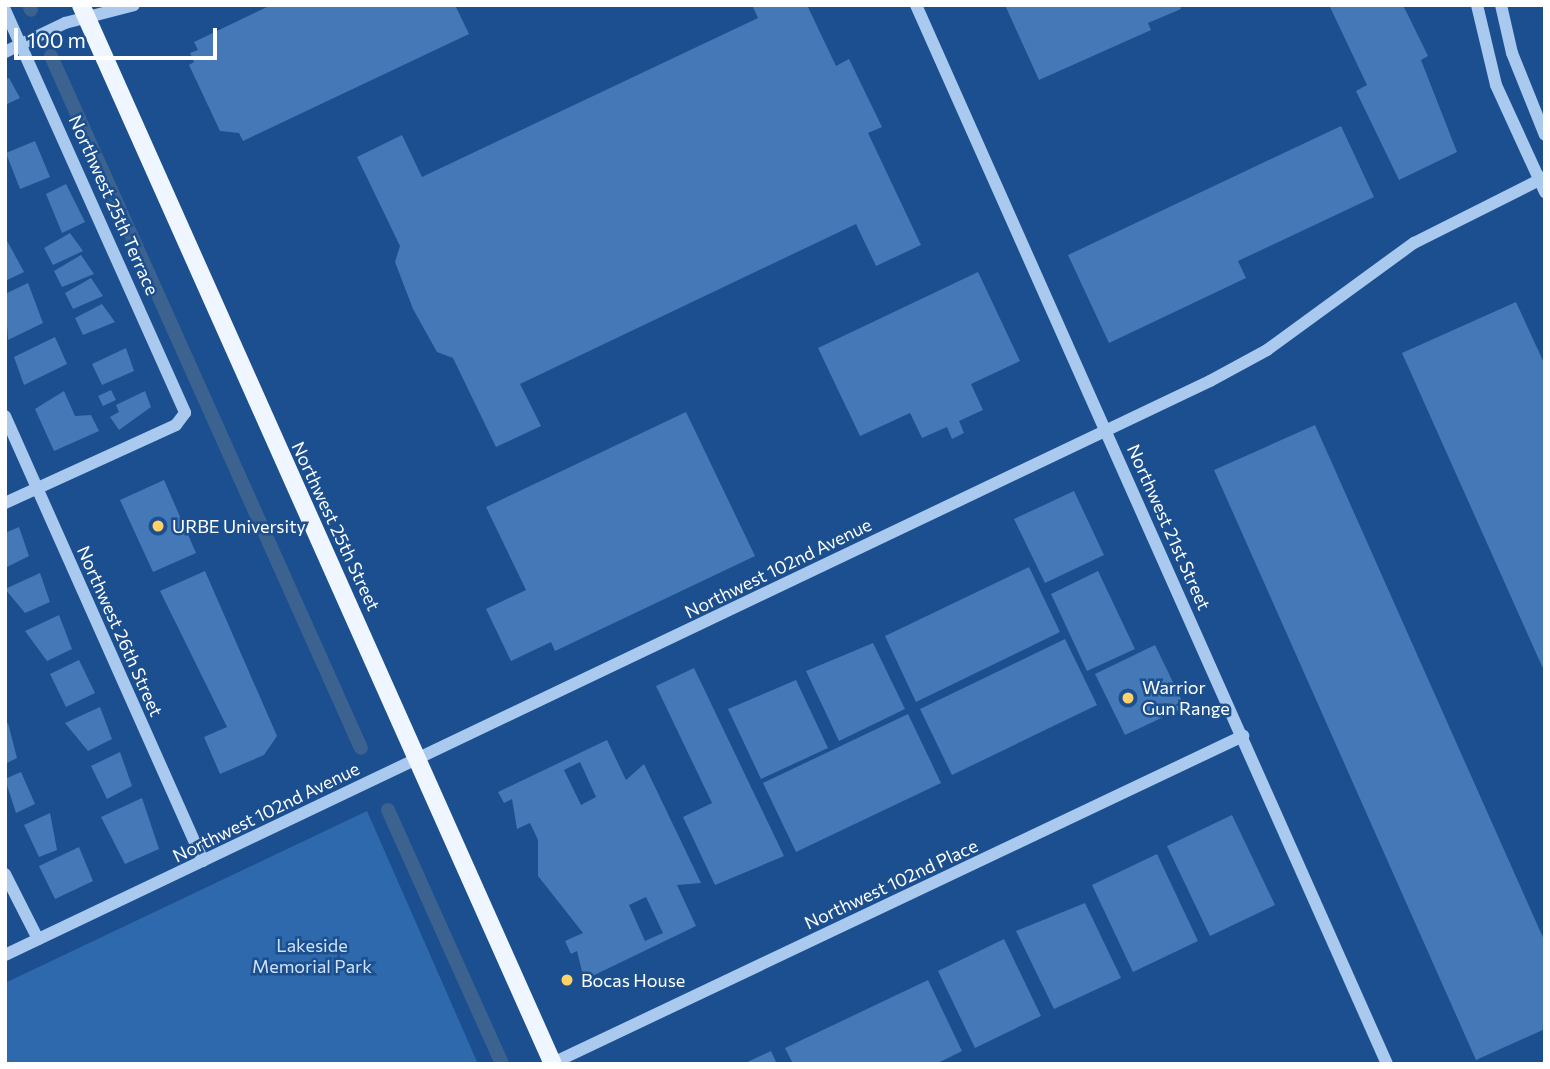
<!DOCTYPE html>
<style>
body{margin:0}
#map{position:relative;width:1550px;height:1069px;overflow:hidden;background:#1b4f8f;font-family:Commissioner,sans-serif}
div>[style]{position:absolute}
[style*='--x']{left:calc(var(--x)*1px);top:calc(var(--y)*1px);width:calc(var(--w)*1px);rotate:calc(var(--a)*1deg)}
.green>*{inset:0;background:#2e69ad}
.canal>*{height:14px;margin:-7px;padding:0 7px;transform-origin:7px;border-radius:7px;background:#3c6290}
.building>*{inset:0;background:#4478b7}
.minor>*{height:12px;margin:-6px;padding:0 6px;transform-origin:6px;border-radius:6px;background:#a9c9ee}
.major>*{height:18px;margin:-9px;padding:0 9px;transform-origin:9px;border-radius:9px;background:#f0f6ff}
.dots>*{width:19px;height:19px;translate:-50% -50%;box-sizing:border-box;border:4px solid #1b4f8f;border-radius:50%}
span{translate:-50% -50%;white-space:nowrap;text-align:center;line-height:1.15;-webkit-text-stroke:5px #1b4f8f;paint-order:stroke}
.street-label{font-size:18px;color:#fff}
.poi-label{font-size:18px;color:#fff}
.left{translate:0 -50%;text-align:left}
.park-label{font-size:18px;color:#cfe3fa}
.frame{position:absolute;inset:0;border:7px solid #fff;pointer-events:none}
.scale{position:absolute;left:14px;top:28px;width:203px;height:32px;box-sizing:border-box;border:4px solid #fff;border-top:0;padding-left:9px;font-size:21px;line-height:24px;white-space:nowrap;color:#fff;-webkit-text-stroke:5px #1b4f8f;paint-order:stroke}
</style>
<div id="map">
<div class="green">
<div style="clip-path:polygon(367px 811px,478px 1064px,5px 1064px,5px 983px)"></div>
</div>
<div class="canal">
<div style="--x:29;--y:5;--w:5;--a:68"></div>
<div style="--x:51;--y:56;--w:758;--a:65.87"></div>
<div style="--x:388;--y:810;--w:278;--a:65.8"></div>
</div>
<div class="building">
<div style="clip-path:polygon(271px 5px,455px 5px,469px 34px,243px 141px,239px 133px,220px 131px,189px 65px,194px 62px,190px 53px,198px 50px,194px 42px)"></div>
<div style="clip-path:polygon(752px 5px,807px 5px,836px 66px,849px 59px,882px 127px,868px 133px,921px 245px,876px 266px,856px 224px,520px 384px,541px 426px,496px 447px,453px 358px,437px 352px,413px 309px,395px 262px,400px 246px,357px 157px,402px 135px,422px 177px,758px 18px)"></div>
<div style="clip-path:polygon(1005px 5px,1180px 5px,1181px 9px,1148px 23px,1151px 30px,1039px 80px)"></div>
<div style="clip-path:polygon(1329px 5px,1403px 5px,1428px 56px,1421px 60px,1457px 152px,1399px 180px,1356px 91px,1367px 85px)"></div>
<div style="clip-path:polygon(9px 78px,20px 98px,5px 105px,5px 79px)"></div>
<div style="clip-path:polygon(1341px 126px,1374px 197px,1238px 261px,1246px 278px,1109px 343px,1068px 255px)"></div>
<div style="clip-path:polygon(35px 141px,50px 177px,20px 189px,6px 153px)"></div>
<div style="clip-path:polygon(66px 184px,85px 222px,62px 233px,46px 194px)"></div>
<div style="clip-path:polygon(70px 233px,83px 251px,53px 265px,44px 248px)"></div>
<div style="clip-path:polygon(5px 237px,24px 272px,5px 281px)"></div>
<div style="clip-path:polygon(81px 255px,94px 274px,62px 287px,54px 271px)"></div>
<div style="clip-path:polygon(978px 272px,1020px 361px,971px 384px,983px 410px,959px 421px,964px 433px,952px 439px,947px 427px,922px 438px,910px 413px,860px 436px,818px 348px)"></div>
<div style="clip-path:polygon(91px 278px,103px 296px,73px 309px,65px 293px)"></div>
<div style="clip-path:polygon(28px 283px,43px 323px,8px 340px,5px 294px)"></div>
<div style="clip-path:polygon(1516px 302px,1545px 365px,1545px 673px,1402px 353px)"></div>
<div style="clip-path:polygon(102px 304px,115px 322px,83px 335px,75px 318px)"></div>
<div style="clip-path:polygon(55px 337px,67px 364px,24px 385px,14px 357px)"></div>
<div style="clip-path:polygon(126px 348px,134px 371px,102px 385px,92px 364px)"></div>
<div style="clip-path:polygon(111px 390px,116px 400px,103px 406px,98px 396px)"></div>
<div style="clip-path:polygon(64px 391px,75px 416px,91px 415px,99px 431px,54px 451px,35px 409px)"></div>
<div style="clip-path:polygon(145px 391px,151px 407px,119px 430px,110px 417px,119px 412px,116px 405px)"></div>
<div style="clip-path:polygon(686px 412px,755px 556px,555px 651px,551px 642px,511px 661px,486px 609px,526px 590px,486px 507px)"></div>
<div style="clip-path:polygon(1315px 425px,1545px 942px,1545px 1029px,1476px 1060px,1214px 470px)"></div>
<div style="clip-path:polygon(164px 480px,196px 553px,153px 572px,120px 500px)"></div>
<div style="clip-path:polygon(1074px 491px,1104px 555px,1045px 583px,1014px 519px)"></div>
<div style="clip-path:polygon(19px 527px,29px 556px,5px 568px,5px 533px)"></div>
<div style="clip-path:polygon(1029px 567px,1060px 632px,916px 702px,885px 636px)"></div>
<div style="clip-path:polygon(205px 571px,277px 736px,264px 755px,220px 774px,204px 737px,227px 727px,160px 591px)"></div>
<div style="clip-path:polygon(1098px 571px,1135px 649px,1087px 671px,1051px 594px)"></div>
<div style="clip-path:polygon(40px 573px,50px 602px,25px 613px,5px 589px)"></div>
<div style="clip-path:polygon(59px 615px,72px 649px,47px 661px,25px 631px)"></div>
<div style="clip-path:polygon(1065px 639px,1097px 705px,952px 775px,920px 709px)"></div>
<div style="clip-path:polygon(873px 643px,905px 709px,839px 741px,806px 671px)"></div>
<div style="clip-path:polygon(1155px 645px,1185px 707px,1125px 735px,1095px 674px)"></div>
<div style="clip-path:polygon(79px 660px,95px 693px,66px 707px,50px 674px)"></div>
<div style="clip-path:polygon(694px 668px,784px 856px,715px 885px,683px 817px,712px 803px,656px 686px)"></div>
<div style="clip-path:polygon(796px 680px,828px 748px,761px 779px,728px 709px)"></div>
<div style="clip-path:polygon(100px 707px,112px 739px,88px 751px,65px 723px)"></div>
<div style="clip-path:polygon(908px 714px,941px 783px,796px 852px,763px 783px)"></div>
<div style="clip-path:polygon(8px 723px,17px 758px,5px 764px,5px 724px)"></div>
<div style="clip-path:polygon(evenodd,607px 740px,626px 780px,644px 764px,701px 883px,677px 885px,696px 926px,584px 980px,577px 951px,571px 954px,565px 941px,583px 933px,538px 876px,538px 840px,530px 823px,517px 829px,512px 799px,504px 803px,498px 792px,607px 740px,580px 762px,596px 797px,581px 805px,564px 770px,580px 762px,607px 740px,646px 897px,663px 933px,645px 941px,629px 905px,646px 897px)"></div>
<div style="clip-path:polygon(120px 752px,132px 786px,107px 799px,91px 766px)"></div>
<div style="clip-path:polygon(21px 772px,35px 804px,16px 813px,5px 779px)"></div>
<div style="clip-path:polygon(142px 798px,159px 849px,125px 864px,101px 817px)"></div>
<div style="clip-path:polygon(50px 813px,57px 850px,39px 857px,24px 825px)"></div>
<div style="clip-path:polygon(1232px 815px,1275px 905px,1210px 936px,1167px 846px)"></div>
<div style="clip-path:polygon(79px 847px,93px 881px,55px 899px,39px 866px)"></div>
<div style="clip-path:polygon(1157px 854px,1198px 941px,1133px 972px,1092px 885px)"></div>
<div style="clip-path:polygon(1085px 903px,1121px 978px,1054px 1009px,1016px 931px)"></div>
<div style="clip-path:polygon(1004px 939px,1041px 1016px,975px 1048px,938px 971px)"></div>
<div style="clip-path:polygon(928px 980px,962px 1051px,936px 1064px,793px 1064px,785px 1048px)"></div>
<div style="clip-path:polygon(771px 1051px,777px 1064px,743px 1064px)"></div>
</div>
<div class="minor">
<div style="--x:916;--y:5;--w:1159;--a:66.02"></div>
<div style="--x:1477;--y:5;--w:82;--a:76.6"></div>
<div style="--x:1496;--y:85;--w:118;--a:65.4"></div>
<div style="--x:1501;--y:5;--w:49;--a:77.1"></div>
<div style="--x:1512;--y:53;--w:88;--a:68.1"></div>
<div style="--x:5;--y:10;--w:441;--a:65.9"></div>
<div style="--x:185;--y:413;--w:15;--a:127"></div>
<div style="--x:176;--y:425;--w:188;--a:155.5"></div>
<div style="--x:5;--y:52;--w:67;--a:-25.8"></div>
<div style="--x:65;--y:23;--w:71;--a:-14.6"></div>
<div style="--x:5;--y:416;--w:487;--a:66"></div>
<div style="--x:5;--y:874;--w:73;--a:63.1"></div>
<div style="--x:5;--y:955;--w:1335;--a:-25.47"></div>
<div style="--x:1210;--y:381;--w:65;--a:-28.5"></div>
<div style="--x:1267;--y:350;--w:182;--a:-36.1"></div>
<div style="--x:1414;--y:243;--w:147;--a:-26.7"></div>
<div style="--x:553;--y:1063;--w:764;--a:-25.36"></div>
</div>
<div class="major">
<div style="--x:81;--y:5;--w:1159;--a:65.98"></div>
</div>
<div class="dots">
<div style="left:158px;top:526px;background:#ffd166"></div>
<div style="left:1128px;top:698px;background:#ffd166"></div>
<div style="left:567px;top:980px;background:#ffd166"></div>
</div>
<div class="street-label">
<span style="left:114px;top:205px;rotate:66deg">Northwest 25th Terrace</span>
<span style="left:336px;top:526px;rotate:65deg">Northwest 25th Street</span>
<span style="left:1169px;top:527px;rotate:66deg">Northwest 21st Street</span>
<span style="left:778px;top:568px;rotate:-26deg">Northwest 102nd Avenue</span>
<span style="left:120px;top:631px;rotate:66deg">Northwest 26th Street</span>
<span style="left:266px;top:812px;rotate:-26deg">Northwest 102nd Avenue</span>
<span style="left:891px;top:884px;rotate:-25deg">Northwest 102nd Place</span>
</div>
<div class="poi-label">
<span class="left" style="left:172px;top:526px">URBE University</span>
<span class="left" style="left:1142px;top:698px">Warrior<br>Gun Range</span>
<span class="left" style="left:581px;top:980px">Bocas House</span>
</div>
<div class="park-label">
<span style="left:312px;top:956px">Lakeside<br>Memorial Park</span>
</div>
<div class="frame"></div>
<div class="scale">100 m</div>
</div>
